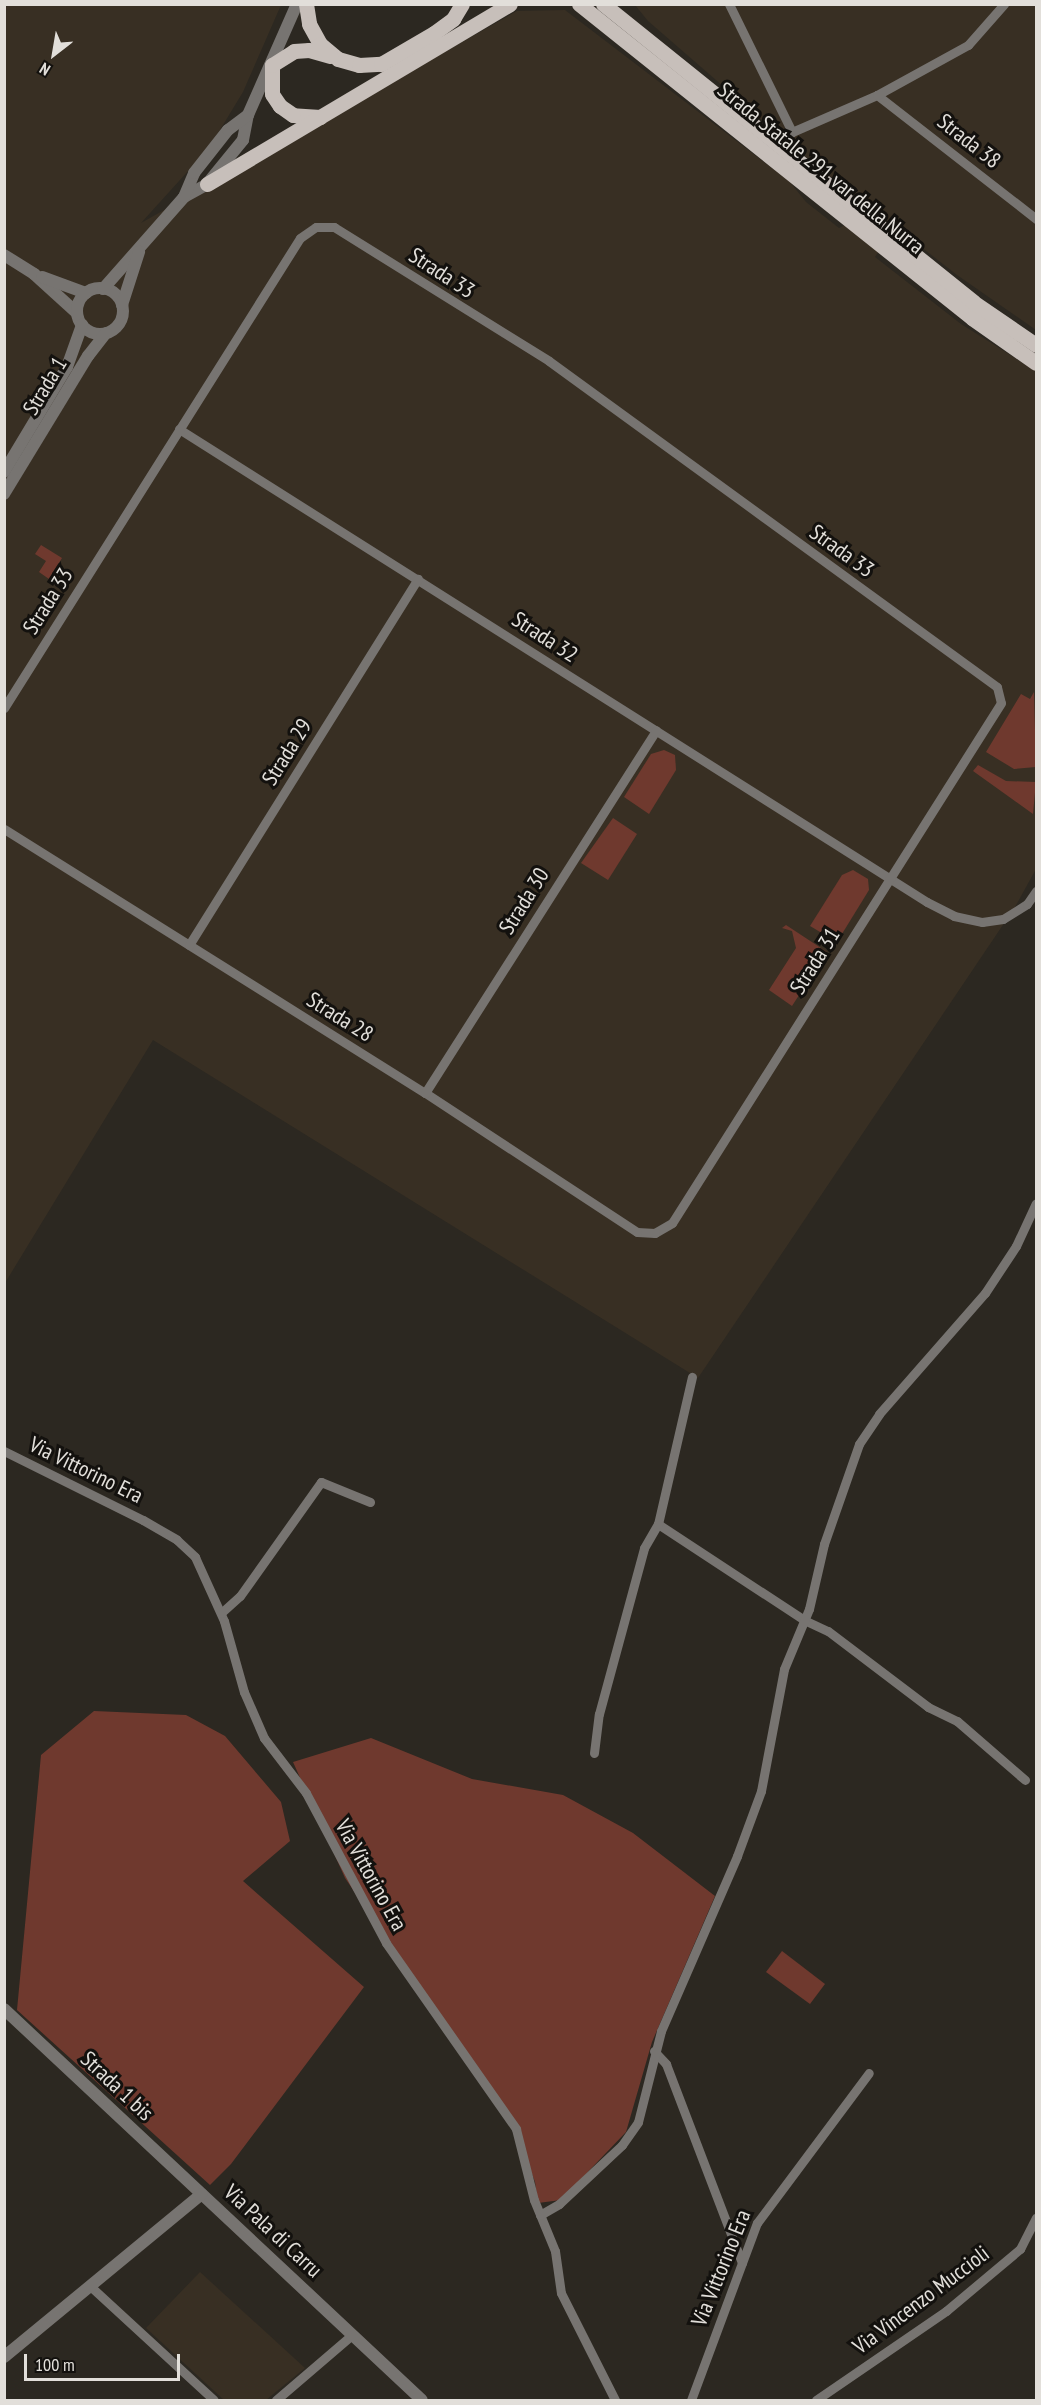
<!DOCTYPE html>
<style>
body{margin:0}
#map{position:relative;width:1041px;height:2405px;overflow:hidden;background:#2c2821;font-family:"PT Sans Narrow",sans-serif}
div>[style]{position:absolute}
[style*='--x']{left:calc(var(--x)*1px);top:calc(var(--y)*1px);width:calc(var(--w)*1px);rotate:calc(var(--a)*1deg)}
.built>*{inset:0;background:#382f23}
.green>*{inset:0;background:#6f392e}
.minor>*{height:9px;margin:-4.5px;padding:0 4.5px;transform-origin:4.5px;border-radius:4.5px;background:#777471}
.tertiary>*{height:12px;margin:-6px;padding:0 6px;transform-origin:6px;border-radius:6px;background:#777471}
.tertiary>.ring{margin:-6px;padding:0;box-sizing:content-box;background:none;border:12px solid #777471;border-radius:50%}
.primary>*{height:15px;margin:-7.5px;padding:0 7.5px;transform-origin:7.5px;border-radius:7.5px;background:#c7bfba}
span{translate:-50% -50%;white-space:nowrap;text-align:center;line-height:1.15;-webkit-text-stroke:6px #13110e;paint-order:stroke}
.street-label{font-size:22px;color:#e2dfda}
.frame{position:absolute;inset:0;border:6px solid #e2dfda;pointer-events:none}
.north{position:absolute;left:24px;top:24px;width:60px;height:60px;-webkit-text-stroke:4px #13110e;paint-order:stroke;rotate:211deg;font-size:16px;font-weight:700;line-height:24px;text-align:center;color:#e2dfda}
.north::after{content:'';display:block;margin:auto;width:21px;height:27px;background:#e2dfda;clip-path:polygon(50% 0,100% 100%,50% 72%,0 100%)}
.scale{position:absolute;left:24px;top:2354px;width:156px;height:27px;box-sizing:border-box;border:3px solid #e2dfda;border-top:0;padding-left:8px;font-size:18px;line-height:21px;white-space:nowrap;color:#e2dfda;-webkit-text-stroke:4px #13110e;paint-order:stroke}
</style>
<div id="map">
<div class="built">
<div style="clip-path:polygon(5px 5px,281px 5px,243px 92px,209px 148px,141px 223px,517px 11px,565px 10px,789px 181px,806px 202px,839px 228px,845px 225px,879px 251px,875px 257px,961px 324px,1036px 371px,1036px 869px,1015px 907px,698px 1378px,153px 1040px,5px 1283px)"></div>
<div style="clip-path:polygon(635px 5px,1036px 5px,1036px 330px,957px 275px,793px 147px,648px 21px)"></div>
<div style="clip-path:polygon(200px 2272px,305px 2368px,266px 2400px,224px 2400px,146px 2328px)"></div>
</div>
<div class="green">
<div style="clip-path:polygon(41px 545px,62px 558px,49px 579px,39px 572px,46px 561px,35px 554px)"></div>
<div style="clip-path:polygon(1034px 692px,1036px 767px,1014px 769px,986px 752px,1021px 694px,1030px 699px)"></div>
<div style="clip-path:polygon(664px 750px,675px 755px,676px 770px,649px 814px,624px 797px,651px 754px)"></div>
<div style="clip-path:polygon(978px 765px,1006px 781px,1036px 782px,1033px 814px,973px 771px)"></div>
<div style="clip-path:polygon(613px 818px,637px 834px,608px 880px,581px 863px)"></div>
<div style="clip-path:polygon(853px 870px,868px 879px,869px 890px,837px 942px,810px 926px,842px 875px)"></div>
<div style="clip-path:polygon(786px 925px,827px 952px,792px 1006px,769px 990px,796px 948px,792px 931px,782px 928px)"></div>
<div style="clip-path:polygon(94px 1711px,186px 1715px,225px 1736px,281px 1802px,290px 1841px,243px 1881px,364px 1987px,231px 2164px,210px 2185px,17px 2010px,41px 1755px)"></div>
<div style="clip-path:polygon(371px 1738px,472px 1779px,563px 1795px,633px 1833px,715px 1896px,652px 2042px,626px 2132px,561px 2200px,538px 2203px,535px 2182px,514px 2126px,345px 1878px,293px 1762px)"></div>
<div style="clip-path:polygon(782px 1951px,825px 1984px,810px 2004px,766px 1972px)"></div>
</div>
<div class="minor">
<div style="--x:729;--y:4;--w:143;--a:63.8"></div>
<div style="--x:877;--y:95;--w:202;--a:37.9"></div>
<div style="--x:778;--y:145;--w:19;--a:-43"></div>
<div style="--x:792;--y:132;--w:93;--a:-23.5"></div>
<div style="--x:877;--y:95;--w:104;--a:-28.8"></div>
<div style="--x:968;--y:45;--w:55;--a:-48.7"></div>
<div style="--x:179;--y:429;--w:885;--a:32.31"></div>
<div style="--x:927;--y:902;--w:30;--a:27"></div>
<div style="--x:954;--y:916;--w:29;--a:12"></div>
<div style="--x:982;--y:922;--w:21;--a:-8"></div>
<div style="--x:1003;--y:919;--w:28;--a:-32"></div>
<div style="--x:1027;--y:904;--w:16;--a:-55"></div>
<div style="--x:4;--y:708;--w:555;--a:-57.8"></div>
<div style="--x:300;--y:238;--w:19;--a:-35"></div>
<div style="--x:316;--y:227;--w:18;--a:0"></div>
<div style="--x:334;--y:227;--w:253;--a:31.9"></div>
<div style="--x:549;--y:361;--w:554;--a:36.04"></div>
<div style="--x:997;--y:687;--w:16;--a:76"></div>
<div style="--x:1001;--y:703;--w:615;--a:122.32"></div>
<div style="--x:672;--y:1223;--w:20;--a:150"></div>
<div style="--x:655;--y:1233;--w:18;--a:-177"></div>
<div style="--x:637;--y:1232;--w:254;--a:-146.7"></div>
<div style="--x:425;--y:1093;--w:497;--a:-147.9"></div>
<div style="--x:189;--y:945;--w:432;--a:-58"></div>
<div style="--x:425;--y:1093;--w:430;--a:-57.5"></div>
<div style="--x:4;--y:1451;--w:155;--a:26.4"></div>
<div style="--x:143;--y:1520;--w:39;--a:30"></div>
<div style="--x:177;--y:1540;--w:25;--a:43"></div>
<div style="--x:195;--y:1557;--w:70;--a:65.6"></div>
<div style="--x:224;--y:1621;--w:74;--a:74.3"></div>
<div style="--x:244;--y:1692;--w:50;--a:66.5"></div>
<div style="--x:264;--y:1738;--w:69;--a:52.6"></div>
<div style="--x:306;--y:1793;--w:170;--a:61.9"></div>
<div style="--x:386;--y:1943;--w:227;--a:55"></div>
<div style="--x:516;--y:2129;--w:73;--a:75.8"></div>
<div style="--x:534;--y:2200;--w:55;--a:67.6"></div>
<div style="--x:555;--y:2251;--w:42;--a:81.9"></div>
<div style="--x:561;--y:2293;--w:120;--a:63.2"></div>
<div style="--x:658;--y:1524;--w:175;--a:33.3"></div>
<div style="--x:804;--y:1620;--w:26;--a:25"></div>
<div style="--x:828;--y:1631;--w:126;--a:37.2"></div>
<div style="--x:928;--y:1707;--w:32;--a:26"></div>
<div style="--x:957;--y:1721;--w:90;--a:40.9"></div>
<div style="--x:221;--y:1613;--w:25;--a:-42"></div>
<div style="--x:240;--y:1596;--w:140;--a:-54.6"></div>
<div style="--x:321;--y:1482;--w:53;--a:22.2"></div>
<div style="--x:594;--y:1753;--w:39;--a:-83"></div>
<div style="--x:599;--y:1714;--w:172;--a:-74.8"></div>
<div style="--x:644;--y:1548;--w:28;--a:-60"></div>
<div style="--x:658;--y:1524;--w:151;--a:-77"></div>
<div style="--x:654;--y:2051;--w:18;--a:47"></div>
<div style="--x:666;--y:2064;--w:213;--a:69.1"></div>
<div style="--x:540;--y:2215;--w:22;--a:-30"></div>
<div style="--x:559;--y:2204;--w:86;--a:-43.1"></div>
<div style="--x:622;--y:2145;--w:28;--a:-55"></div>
<div style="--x:638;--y:2122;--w:94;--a:-75.8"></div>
<div style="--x:661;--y:2031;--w:191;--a:-66.5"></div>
<div style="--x:737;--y:1856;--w:69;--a:-69.7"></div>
<div style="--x:761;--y:1791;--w:124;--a:-79.3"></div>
<div style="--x:784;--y:1669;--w:65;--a:-67.4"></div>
<div style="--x:809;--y:1609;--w:67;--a:-77"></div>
<div style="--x:824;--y:1544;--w:106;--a:-70.7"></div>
<div style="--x:859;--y:1444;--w:36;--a:-56"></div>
<div style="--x:879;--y:1414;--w:161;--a:-48.8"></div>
<div style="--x:985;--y:1293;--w:56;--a:-56.6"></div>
<div style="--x:1016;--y:1246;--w:47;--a:-65.1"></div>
<div style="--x:90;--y:2286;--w:168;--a:42.6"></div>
<div style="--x:276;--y:2400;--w:101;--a:-40.6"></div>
<div style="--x:691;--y:2400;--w:189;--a:-69.6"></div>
<div style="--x:757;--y:2223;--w:187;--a:-53.3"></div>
<div style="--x:816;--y:2400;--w:158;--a:-34.4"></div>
<div style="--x:946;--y:2311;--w:97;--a:-40"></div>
<div style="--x:1020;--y:2249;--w:35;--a:-63"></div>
</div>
<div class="tertiary">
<div style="--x:184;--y:197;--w:26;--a:-29"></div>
<div style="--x:207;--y:184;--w:57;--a:-50.7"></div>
<div style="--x:243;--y:140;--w:25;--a:-79"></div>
<div style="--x:248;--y:115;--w:121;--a:-66.2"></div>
<div style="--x:4;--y:255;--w:36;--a:32"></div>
<div style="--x:34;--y:274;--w:58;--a:42.2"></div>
<div style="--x:42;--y:277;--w:47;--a:20"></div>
<div class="ring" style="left:77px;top:288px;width:34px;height:34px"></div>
<div style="--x:103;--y:289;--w:123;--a:-48.6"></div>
<div style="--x:184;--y:197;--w:26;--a:-67"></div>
<div style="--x:194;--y:173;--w:55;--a:-51.7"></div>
<div style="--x:228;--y:130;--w:25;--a:-37"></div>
<div style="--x:122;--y:305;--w:56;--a:-72.2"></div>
<div style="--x:4;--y:472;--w:122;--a:-59"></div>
<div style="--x:67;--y:367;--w:45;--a:-70.3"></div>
<div style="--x:4;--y:494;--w:162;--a:-58.7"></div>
<div style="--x:88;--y:356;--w:29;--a:-52"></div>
<div style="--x:4;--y:2009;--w:572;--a:43.09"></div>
<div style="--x:4;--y:2357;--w:256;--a:-39.5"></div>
</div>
<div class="primary">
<div style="--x:306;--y:4;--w:20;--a:81"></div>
<div style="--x:309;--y:24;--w:23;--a:61"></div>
<div style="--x:320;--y:44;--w:23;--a:40"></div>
<div style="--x:338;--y:59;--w:22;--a:16"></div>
<div style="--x:359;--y:65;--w:22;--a:-3"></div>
<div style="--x:381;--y:64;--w:61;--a:-30.3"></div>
<div style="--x:434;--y:33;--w:24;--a:-36"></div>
<div style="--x:453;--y:19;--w:17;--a:-59"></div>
<div style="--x:579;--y:4;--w:503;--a:38.62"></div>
<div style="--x:972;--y:318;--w:78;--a:35.1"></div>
<div style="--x:603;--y:4;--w:475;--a:38.8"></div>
<div style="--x:973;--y:302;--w:76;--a:34.3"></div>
<div style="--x:320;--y:117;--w:27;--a:-176"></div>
<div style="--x:293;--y:115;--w:16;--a:-145"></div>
<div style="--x:280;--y:106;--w:14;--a:-124"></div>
<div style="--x:272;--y:94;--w:29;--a:-90"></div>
<div style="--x:272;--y:65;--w:26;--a:-32"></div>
<div style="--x:294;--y:51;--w:15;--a:-4"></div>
<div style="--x:309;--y:50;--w:22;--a:16"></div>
<div style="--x:207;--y:184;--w:352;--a:-30.7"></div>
</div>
<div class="street-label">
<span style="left:969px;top:141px;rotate:38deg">Strada 38</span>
<span style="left:821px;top:168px;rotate:39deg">Strada Statale 291 var della Nurra</span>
<span style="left:442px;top:273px;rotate:33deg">Strada 33</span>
<span style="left:45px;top:386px;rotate:-59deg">Strada 1</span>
<span style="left:842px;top:551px;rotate:36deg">Strada 33</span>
<span style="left:48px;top:601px;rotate:-58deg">Strada 33</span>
<span style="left:545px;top:637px;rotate:33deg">Strada 32</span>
<span style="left:287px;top:752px;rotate:-58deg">Strada 29</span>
<span style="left:524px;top:901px;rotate:-58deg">Strada 30</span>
<span style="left:815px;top:961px;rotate:-58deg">Strada 31</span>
<span style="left:340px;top:1017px;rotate:32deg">Strada 28</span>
<span style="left:86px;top:1470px;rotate:26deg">Via Vittorino Era</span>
<span style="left:371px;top:1875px;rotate:61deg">Via Vittorino Era</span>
<span style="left:117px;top:2086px;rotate:43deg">Strada 1 bis</span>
<span style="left:273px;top:2231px;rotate:43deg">Via Pala di Carru</span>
<span style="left:721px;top:2268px;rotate:-68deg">Via Vittorino Era</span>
<span style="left:921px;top:2300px;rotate:-37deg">Via Vincenzo Muccioli</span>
</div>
<div class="frame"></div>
<div class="north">N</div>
<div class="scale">100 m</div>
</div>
